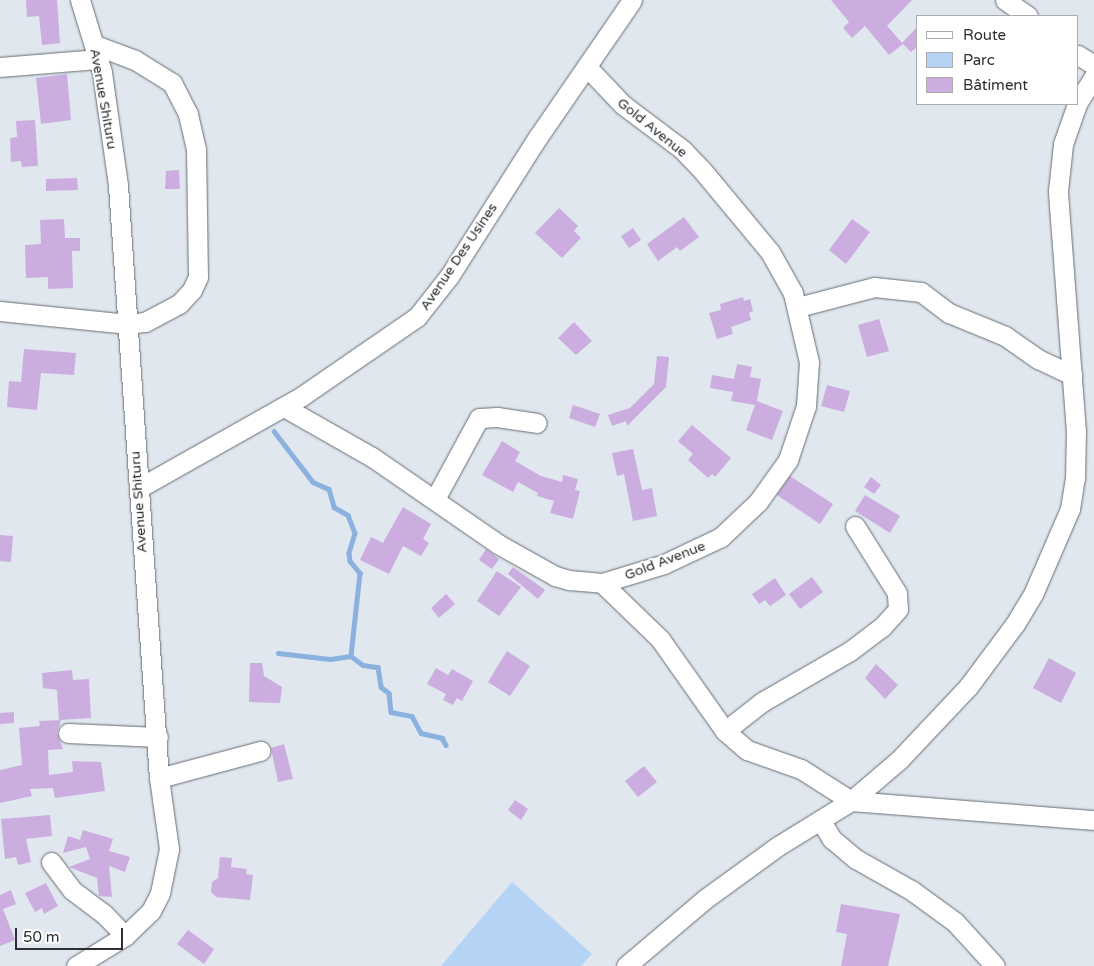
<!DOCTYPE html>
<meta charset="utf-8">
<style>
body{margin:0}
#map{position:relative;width:1094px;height:966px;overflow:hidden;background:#e0e7ee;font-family:"Varela Round",sans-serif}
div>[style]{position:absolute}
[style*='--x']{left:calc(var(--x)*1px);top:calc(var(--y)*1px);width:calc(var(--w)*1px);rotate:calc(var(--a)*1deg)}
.green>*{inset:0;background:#b5d4f5}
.stream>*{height:4.5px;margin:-2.25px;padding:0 2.25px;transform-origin:2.25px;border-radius:2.25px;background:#8bb2df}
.building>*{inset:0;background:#ccaddf}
.roads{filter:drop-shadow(0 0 1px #676c73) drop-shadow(0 0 1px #676c73)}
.minor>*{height:19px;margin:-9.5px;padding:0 9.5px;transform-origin:9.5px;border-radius:9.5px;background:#fff}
span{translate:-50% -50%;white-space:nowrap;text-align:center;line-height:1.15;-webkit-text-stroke:4px #fff;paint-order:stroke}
.street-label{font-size:14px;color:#2d2f32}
.legend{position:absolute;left:916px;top:15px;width:162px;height:90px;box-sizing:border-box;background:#fff;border:1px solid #abacad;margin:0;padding:6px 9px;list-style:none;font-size:15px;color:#2d2f32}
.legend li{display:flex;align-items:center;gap:10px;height:25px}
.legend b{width:25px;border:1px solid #abacad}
.scale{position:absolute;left:15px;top:928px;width:108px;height:22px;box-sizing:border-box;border:2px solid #2d2f32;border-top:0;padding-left:6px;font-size:15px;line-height:18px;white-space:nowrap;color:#2d2f32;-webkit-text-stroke:4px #fff;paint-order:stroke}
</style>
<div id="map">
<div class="green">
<div style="clip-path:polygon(512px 882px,592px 954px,581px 966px,441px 966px)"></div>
</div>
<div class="stream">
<div style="--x:274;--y:431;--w:64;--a:52.6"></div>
<div style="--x:313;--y:482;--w:17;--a:24"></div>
<div style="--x:329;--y:489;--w:19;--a:74"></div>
<div style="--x:334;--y:507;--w:16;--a:30"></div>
<div style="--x:348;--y:515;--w:19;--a:69"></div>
<div style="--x:355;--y:533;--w:21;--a:107"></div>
<div style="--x:349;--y:553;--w:8;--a:83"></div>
<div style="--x:350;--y:561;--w:16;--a:50"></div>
<div style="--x:360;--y:573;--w:83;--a:96.2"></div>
<div style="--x:351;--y:656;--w:15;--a:37"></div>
<div style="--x:363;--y:665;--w:15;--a:8"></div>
<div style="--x:378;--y:667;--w:20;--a:81"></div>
<div style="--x:381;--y:687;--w:10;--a:37"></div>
<div style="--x:389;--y:693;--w:19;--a:84"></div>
<div style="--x:391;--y:712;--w:21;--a:11"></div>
<div style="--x:412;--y:716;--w:19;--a:62"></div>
<div style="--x:421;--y:733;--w:22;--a:13"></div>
<div style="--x:442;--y:738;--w:8;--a:60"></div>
<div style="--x:278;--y:653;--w:52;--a:6.6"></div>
<div style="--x:330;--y:659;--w:21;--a:-8"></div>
</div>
<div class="building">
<div style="clip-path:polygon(26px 0,57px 0,60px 43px,42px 45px,39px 16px,27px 17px)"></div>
<div style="clip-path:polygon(831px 0,912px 0,887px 26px,903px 44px,889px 55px,865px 26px,852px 38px,843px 28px,849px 22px)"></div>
<div style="clip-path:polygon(918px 26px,918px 46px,911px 52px,902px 43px)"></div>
<div style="clip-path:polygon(67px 74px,71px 120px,41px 124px,36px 78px)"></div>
<div style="clip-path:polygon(35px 120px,38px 166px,22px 167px,21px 161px,11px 162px,10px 138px,17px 137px,16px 121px)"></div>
<div style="clip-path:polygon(179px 170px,180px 189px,165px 189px,166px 171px)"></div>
<div style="clip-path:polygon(77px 178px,78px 190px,46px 191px,46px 179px)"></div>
<div style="clip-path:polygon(559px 208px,578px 226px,574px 231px,581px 238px,562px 258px,535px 233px)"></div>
<div style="clip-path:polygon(684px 217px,699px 237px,680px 251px,677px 247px,658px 261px,647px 244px)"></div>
<div style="clip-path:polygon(64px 219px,65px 238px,80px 238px,80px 251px,72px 251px,73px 288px,48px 289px,48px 277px,26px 278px,25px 245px,41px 244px,40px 220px)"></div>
<div style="clip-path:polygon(852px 219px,870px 232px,846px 264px,829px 250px)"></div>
<div style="clip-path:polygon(633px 228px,641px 240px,629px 248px,621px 236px)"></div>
<div style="clip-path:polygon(743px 297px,744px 301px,750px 299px,753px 311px,749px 313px,751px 320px,731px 327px,733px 334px,717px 339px,709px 313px,721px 310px,720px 304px)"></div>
<div style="clip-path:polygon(879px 319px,889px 351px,867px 357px,858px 325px)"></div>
<div style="clip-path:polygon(574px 322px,592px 341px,576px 355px,558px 338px)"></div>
<div style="clip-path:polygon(24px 349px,76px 353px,74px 375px,41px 373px,37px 410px,7px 407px,9px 381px,21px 382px)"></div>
<div style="clip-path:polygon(657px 356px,669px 357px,666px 387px,627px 426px,626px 421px,612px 426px,608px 415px,630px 408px,654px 384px)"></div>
<div style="clip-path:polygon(737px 364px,752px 367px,750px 377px,761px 379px,756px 405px,757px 401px,783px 411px,772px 440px,746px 430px,755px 405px,731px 401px,733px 392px,710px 388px,712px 375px,734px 379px)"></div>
<div style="clip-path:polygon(827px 385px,850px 391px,844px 412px,821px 406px)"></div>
<div style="clip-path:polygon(573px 405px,600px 414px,595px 427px,569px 418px)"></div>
<div style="clip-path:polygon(692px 425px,731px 458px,715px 477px,712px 474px,708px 478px,688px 460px,693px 454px,678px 441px)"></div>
<div style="clip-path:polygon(502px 441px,520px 452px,515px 461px,541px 476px,562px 482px,563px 475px,578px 479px,575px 490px,580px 491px,573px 519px,550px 513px,554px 501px,537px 496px,538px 493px,518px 482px,513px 492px,482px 475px)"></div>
<div style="clip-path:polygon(633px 449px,642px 490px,652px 488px,657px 516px,633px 521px,624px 474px,617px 476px,612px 453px)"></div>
<div style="clip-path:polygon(790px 476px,833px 504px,820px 524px,777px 495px)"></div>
<div style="clip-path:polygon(871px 477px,881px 485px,874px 494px,864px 487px)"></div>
<div style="clip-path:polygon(865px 495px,900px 516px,890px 533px,855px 511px)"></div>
<div style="clip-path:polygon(403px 507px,431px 524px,423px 539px,429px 543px,421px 556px,403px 546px,389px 574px,360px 560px,371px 537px,383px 543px)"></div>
<div style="clip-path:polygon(0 535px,13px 536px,11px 562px,0 561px)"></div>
<div style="clip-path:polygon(486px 549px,499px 559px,492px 569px,479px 560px)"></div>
<div style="clip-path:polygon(513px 567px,545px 590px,538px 599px,508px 574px)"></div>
<div style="clip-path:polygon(497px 571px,521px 587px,499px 616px,477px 601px)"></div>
<div style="clip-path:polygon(812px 577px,823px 592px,800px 609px,789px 594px)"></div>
<div style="clip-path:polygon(775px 578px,786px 595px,770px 606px,765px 600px,759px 604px,752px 594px)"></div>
<div style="clip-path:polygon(446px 594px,455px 604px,439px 618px,431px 608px)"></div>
<div style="clip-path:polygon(507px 651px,530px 666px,510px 696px,488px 682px)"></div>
<div style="clip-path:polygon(1049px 658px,1076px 673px,1061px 703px,1033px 688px)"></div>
<div style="clip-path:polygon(250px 663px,262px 663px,264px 676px,282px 687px,280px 703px,249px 702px)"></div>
<div style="clip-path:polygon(876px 664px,898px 685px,885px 699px,865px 678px)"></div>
<div style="clip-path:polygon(436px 668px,448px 675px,452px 669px,473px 681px,462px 701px,457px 698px,453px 705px,443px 700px,446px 694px,427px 684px)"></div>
<div style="clip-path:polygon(72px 670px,73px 680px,89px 679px,91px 718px,59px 720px,57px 690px,43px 688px,42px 673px)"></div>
<div style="clip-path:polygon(14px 712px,14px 723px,0 724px,0 713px)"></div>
<div style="clip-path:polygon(61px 720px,57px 733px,63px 749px,48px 750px,49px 775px,73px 772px,72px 761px,101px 762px,105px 791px,55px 798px,53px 788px,30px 789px,32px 796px,0 803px,0 770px,22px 765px,19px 728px,40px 726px,39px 721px)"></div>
<div style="clip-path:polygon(284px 744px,293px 779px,278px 782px,271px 748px)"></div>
<div style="clip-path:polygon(644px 766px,657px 782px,638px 797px,625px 781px)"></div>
<div style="clip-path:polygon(515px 800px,528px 809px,521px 820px,508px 810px)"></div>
<div style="clip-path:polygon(50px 815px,52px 836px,26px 839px,31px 862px,18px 865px,16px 857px,5px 859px,1px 819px)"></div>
<div style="clip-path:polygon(83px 830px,113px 839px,109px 851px,130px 857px,125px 872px,109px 866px,112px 897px,99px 896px,97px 878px,69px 867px,90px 859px,86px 847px,63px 853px,68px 836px,80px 840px)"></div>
<div style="clip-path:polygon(220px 857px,232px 858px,231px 867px,247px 869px,246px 874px,253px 875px,250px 900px,216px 897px,211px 892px,212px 882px,218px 878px)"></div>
<div style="clip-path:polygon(46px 883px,58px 906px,44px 914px,42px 908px,35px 912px,25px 893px)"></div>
<div style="clip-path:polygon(11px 890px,16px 904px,3px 909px,15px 940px,0 946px,0 895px)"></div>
<div style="clip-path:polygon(841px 904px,900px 914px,888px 966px,841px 966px,847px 934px,836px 932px)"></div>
<div style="clip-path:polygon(188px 930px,214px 949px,204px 964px,177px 944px)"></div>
</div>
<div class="roads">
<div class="minor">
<div style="--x:1005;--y:0;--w:28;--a:35"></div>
<div style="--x:1078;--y:55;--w:19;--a:32"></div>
<div style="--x:0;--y:67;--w:98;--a:-4.7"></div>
<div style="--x:1078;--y:102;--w:31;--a:-58"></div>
<div style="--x:798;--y:307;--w:79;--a:-14.7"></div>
<div style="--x:874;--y:287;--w:47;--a:6.1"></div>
<div style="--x:921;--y:292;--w:35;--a:37"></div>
<div style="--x:949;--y:313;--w:61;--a:22.3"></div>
<div style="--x:1005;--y:336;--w:40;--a:34.9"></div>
<div style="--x:1038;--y:359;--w:38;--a:25"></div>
<div style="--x:0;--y:311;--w:129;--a:5.8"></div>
<div style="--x:128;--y:324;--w:17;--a:-7"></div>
<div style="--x:145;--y:322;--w:38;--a:-28"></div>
<div style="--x:179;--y:304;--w:19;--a:-47"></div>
<div style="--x:192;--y:290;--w:14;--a:-65"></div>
<div style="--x:198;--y:277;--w:128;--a:-90.9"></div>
<div style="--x:196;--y:149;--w:36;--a:-103"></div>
<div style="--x:188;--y:114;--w:35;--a:-117"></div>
<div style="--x:172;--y:83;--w:44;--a:-148.1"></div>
<div style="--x:135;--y:60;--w:43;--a:-159.4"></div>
<div style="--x:284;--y:407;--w:101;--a:29.6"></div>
<div style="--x:372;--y:457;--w:153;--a:34.6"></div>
<div style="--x:498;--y:544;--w:65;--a:29.3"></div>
<div style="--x:555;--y:576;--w:15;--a:16"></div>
<div style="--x:569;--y:580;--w:33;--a:5"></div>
<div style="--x:602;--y:583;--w:65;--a:-17"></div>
<div style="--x:664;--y:564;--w:63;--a:-25.3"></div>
<div style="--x:721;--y:537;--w:51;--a:-43.4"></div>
<div style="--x:758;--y:502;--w:52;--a:-54.5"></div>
<div style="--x:788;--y:460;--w:57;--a:-71.6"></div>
<div style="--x:806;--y:406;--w:44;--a:-86.1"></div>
<div style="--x:809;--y:362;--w:71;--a:-103.1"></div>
<div style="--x:793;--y:293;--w:47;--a:-119.3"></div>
<div style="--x:770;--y:252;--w:107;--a:-129.7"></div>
<div style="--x:702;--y:170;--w:28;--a:-134"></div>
<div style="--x:683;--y:150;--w:75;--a:-143.1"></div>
<div style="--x:623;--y:105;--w:52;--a:-133.5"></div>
<div style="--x:139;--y:488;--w:187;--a:-29.4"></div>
<div style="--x:302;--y:396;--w:140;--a:-34.5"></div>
<div style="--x:417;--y:317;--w:53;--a:-51.8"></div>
<div style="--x:450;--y:275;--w:164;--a:-57.5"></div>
<div style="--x:538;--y:137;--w:166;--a:-55.5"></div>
<div style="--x:435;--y:499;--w:92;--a:-61.5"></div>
<div style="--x:479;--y:418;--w:18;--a:-3"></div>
<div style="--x:497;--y:417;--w:40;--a:8.5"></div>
<div style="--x:602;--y:583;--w:81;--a:44"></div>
<div style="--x:660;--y:639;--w:113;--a:54.8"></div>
<div style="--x:725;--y:731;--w:29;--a:41"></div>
<div style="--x:747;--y:750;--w:57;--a:19.4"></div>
<div style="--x:801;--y:769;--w:59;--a:32.6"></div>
<div style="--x:851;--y:801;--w:244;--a:4.5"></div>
<div style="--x:725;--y:731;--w:47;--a:-38.1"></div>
<div style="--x:762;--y:702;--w:102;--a:-30.1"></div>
<div style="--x:850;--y:651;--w:40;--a:-37"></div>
<div style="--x:882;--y:627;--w:24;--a:-48"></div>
<div style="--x:898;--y:609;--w:16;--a:-94"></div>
<div style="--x:897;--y:593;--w:79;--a:-122.1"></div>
<div style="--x:68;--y:733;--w:90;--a:2.5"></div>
<div style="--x:159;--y:778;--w:105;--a:-15"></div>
<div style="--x:821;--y:821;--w:21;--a:59"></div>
<div style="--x:832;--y:839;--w:31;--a:40"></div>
<div style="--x:856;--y:859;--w:63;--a:29.4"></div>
<div style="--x:911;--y:890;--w:54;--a:36"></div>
<div style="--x:955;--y:922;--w:59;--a:47.7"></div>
<div style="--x:51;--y:862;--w:35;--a:53"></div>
<div style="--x:72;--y:890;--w:39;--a:37"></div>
<div style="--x:103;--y:913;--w:32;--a:46"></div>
<div style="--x:76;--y:966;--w:57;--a:-31.5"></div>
<div style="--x:125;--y:936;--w:36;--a:-44"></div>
<div style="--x:151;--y:911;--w:20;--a:-63"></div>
<div style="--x:160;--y:893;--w:45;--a:-78.4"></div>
<div style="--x:169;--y:849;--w:72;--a:-98"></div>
<div style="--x:159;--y:778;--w:594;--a:-93.96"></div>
<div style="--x:118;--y:185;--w:114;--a:-98.1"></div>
<div style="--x:102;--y:72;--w:75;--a:-107"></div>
<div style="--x:626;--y:966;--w:104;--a:-40.3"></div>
<div style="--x:705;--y:899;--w:90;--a:-36"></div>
<div style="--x:778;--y:846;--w:86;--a:-31.7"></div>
<div style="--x:851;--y:801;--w:63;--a:-40.5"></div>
<div style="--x:899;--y:760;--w:100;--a:-46.6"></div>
<div style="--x:968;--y:687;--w:79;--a:-53.3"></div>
<div style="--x:1015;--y:624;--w:37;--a:-59"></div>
<div style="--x:1034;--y:592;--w:90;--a:-66.6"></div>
<div style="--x:1070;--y:509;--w:31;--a:-81"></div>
<div style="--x:1075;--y:478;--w:46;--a:-88.8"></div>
<div style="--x:1076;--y:432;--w:242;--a:-94.3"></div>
<div style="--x:1058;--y:191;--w:47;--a:-83.9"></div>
<div style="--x:1063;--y:144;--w:42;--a:-70.7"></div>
</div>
</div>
<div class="street-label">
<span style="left:103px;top:99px;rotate:80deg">Avenue Shituru</span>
<span style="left:652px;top:128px;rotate:39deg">Gold Avenue</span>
<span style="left:459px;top:257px;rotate:-56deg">Avenue Des Usines</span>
<span style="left:139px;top:502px;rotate:-94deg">Avenue Shituru</span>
<span style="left:665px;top:561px;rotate:-21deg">Gold Avenue</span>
</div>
<ul class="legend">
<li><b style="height:6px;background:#fff"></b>Route</li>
<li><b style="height:14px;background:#b5d4f5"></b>Parc</li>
<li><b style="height:14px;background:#ccaddf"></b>Bâtiment</li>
</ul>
<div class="scale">50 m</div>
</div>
